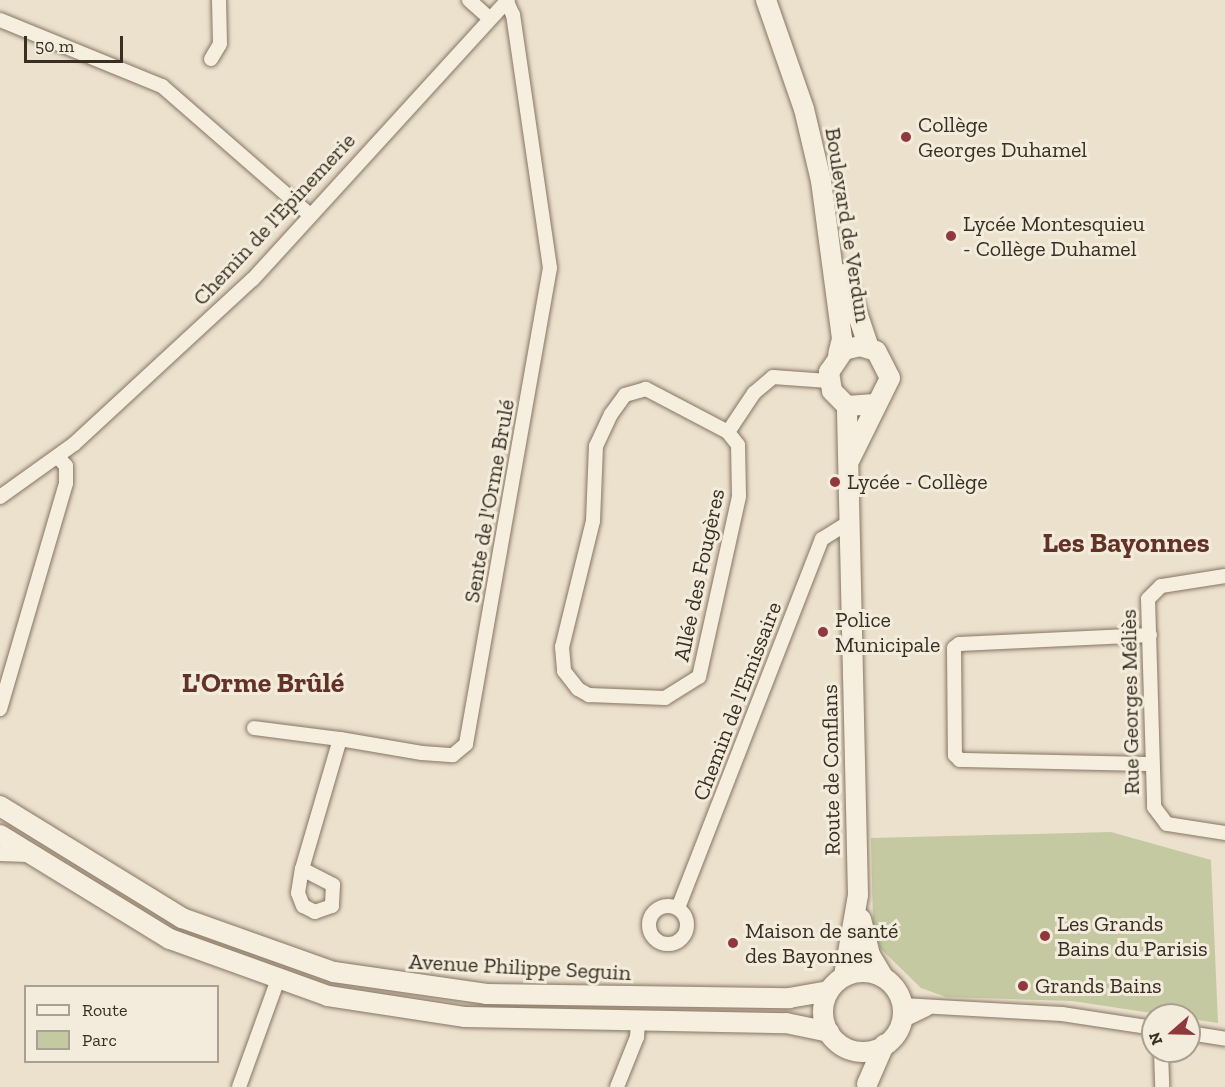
<!DOCTYPE html>
<meta charset="utf-8">
<style>
body{margin:0}
#map{position:relative;width:1225px;height:1087px;overflow:hidden;background:#ebe1cd;font-family:"Zilla Slab",serif}
div>[style]{position:absolute}
[style*='--x']{left:calc(var(--x)*1px);top:calc(var(--y)*1px);width:calc(var(--w)*1px);rotate:calc(var(--a)*1deg)}
.green>*{inset:0;background:#c5c9a1}
.roads{filter:drop-shadow(0 0 2px #877562) drop-shadow(0 0 2px #877562)}
.minor>*{height:14px;margin:-7px;padding:0 7px;transform-origin:7px;border-radius:7px;background:#f6efdf}
.minor>.ring{margin:-7px;padding:0;box-sizing:content-box;background:none;border:14px solid #f6efdf;border-radius:50%}
.secondary>*{height:20px;margin:-10px;padding:0 10px;transform-origin:10px;border-radius:10px;background:#f6efdf}
.secondary>.ring{margin:-10px;padding:0;box-sizing:content-box;background:none;border:20px solid #f6efdf;border-radius:50%}
.dots>*{width:16px;height:16px;translate:-50% -50%;box-sizing:border-box;border:3px solid #f3ecdc;border-radius:50%}
span{translate:-50% -50%;white-space:nowrap;text-align:center;line-height:1.15;-webkit-text-stroke:6px #f3ecdc;paint-order:stroke}
.poi-label{font-size:22px;color:#392e23}
.left{translate:0 -50%;text-align:left}
.street-label{font-size:22px;color:#392e23}
.district-label{font-size:28px;color:#623227;font-weight:700}
.legend{position:absolute;left:24px;top:985px;width:195px;height:78px;box-sizing:border-box;background:#f3ecdc;border:2px solid #a9a092;margin:0;padding:8px 10px;list-style:none;font-size:18px;color:#392e23}
.legend li{display:flex;align-items:center;gap:12px;height:30px}
.legend b{width:30px;border:2px solid #a9a092}
.north{position:absolute;left:1141px;top:1003px;width:60px;height:60px;box-sizing:border-box;background:#f3ecdc;border:2px solid #a9a092;border-radius:50%;rotate:250deg;font-size:16px;font-weight:700;line-height:24px;text-align:center;color:#392e23}
.north::after{content:'';display:block;margin:auto;width:21px;height:27px;background:#90383b;clip-path:polygon(50% 0,100% 100%,50% 72%,0 100%)}
.scale{position:absolute;left:24px;top:36px;width:99px;height:27px;box-sizing:border-box;border:3px solid #392e23;border-top:0;padding-left:8px;font-size:18px;line-height:21px;white-space:nowrap;color:#392e23;-webkit-text-stroke:4px #f3ecdc;paint-order:stroke}
</style>
<div id="map">
<div class="green">
<div style="clip-path:polygon(1111px 832px,1211px 860px,1218px 1023px,1072px 1001px,946px 997px,921px 988px,880px 948px,873px 923px,871px 838px)"></div>
</div>
<div class="roads">
<div class="minor">
<div style="--x:469;--y:0;--w:25;--a:42"></div>
<div style="--x:0;--y:20;--w:175;--a:22.2"></div>
<div style="--x:162;--y:86;--w:196;--a:41.1"></div>
<div style="--x:211;--y:59;--w:17;--a:-59"></div>
<div style="--x:220;--y:44;--w:44;--a:-91.3"></div>
<div style="--x:728;--y:432;--w:93;--a:-152.3"></div>
<div style="--x:646;--y:389;--w:22;--a:164"></div>
<div style="--x:625;--y:395;--w:24;--a:126"></div>
<div style="--x:611;--y:414;--w:35;--a:115"></div>
<div style="--x:596;--y:446;--w:75;--a:92.3"></div>
<div style="--x:593;--y:521;--w:130;--a:103.8"></div>
<div style="--x:562;--y:647;--w:24;--a:85"></div>
<div style="--x:564;--y:671;--w:23;--a:52"></div>
<div style="--x:578;--y:689;--w:13;--a:29"></div>
<div style="--x:589;--y:695;--w:76;--a:2.3"></div>
<div style="--x:665;--y:698;--w:40;--a:-32"></div>
<div style="--x:699;--y:677;--w:185;--a:-77.5"></div>
<div style="--x:739;--y:496;--w:51;--a:-91.1"></div>
<div style="--x:738;--y:445;--w:16;--a:-128"></div>
<div style="--x:728;--y:432;--w:47;--a:-56.3"></div>
<div style="--x:754;--y:393;--w:25;--a:-40"></div>
<div style="--x:773;--y:377;--w:55;--a:4.2"></div>
<div style="--x:0;--y:497;--w:91;--a:-35.6"></div>
<div style="--x:74;--y:444;--w:243;--a:-42.7"></div>
<div style="--x:253;--y:279;--w:378;--a:-47.6"></div>
<div style="--x:1225;--y:576;--w:65;--a:171.1"></div>
<div style="--x:1161;--y:586;--w:18;--a:135"></div>
<div style="--x:1148;--y:599;--w:208;--a:88.3"></div>
<div style="--x:1154;--y:807;--w:21;--a:53"></div>
<div style="--x:1167;--y:824;--w:59;--a:8.8"></div>
<div style="--x:1150;--y:635;--w:191;--a:177.3"></div>
<div style="--x:959;--y:644;--w:6;--a:141"></div>
<div style="--x:954;--y:648;--w:107;--a:89.5"></div>
<div style="--x:955;--y:755;--w:7;--a:45"></div>
<div style="--x:960;--y:760;--w:191;--a:1.2"></div>
<div style="--x:0;--y:709;--w:235;--a:-73.7"></div>
<div style="--x:66;--y:483;--w:17;--a:-90"></div>
<div style="--x:66;--y:466;--w:13;--a:-132"></div>
<div style="--x:254;--y:728;--w:87;--a:7.3"></div>
<div style="--x:0;--y:854;--w:28;--a:2"></div>
<div style="--x:302;--y:869;--w:35;--a:27"></div>
<div style="--x:333;--y:885;--w:21;--a:93"></div>
<div style="--x:332;--y:906;--w:18;--a:161"></div>
<div style="--x:315;--y:912;--w:13;--a:-153"></div>
<div style="--x:303;--y:906;--w:14;--a:-111"></div>
<div style="--x:298;--y:893;--w:24;--a:-81"></div>
<div style="--x:302;--y:869;--w:135;--a:-73.7"></div>
<div style="--x:340;--y:739;--w:83;--a:9.7"></div>
<div style="--x:422;--y:753;--w:31;--a:4"></div>
<div style="--x:453;--y:755;--w:17;--a:-40"></div>
<div style="--x:466;--y:744;--w:483;--a:-80"></div>
<div style="--x:550;--y:268;--w:256;--a:-98.3"></div>
<div style="--x:513;--y:15;--w:14;--a:-115"></div>
<div class="ring" style="left:649px;top:906px;width:24px;height:24px"></div>
<div style="--x:678;--y:908;--w:396;--a:-68.7"></div>
<div style="--x:822;--y:539;--w:32;--a:-32"></div>
<div style="--x:902;--y:1005;--w:160;--a:3.2"></div>
<div style="--x:1062;--y:1014;--w:92;--a:8.7"></div>
<div style="--x:902;--y:1021;--w:28;--a:-26"></div>
<div style="--x:1189;--y:1033;--w:36;--a:9"></div>
<div style="--x:1161;--y:1051;--w:36;--a:88"></div>
<div style="--x:239;--y:1087;--w:112;--a:-70.1"></div>
<div style="--x:617;--y:1087;--w:54;--a:-68.2"></div>
<div style="--x:637;--y:1037;--w:16;--a:-86"></div>
</div>
<div class="secondary">
<div style="--x:766;--y:0;--w:115;--a:70.8"></div>
<div style="--x:804;--y:109;--w:74;--a:76.7"></div>
<div style="--x:821;--y:181;--w:159;--a:82.4"></div>
<div style="--x:842;--y:339;--w:16;--a:104"></div>
<div style="--x:844;--y:274;--w:78;--a:71.3"></div>
<div style="--x:850;--y:459;--w:90;--a:-63.7"></div>
<div style="--x:890;--y:378;--w:30;--a:-117"></div>
<div style="--x:876;--y:351;--w:17;--a:-163"></div>
<div style="--x:860;--y:346;--w:16;--a:166"></div>
<div style="--x:844;--y:350;--w:27;--a:124"></div>
<div style="--x:829;--y:372;--w:19;--a:81"></div>
<div style="--x:832;--y:391;--w:21;--a:45"></div>
<div style="--x:847;--y:406;--w:28;--a:-4"></div>
<div style="--x:0;--y:806;--w:214;--a:31.6"></div>
<div style="--x:182;--y:918;--w:161;--a:19.6"></div>
<div style="--x:334;--y:972;--w:154;--a:8.2"></div>
<div style="--x:486;--y:994;--w:303;--a:0.8"></div>
<div style="--x:789;--y:998;--w:40;--a:-10"></div>
<div style="--x:0;--y:835;--w:199;--a:31.5"></div>
<div style="--x:170;--y:939;--w:168;--a:19.8"></div>
<div style="--x:328;--y:996;--w:139;--a:8.7"></div>
<div style="--x:465;--y:1017;--w:321;--a:1.1"></div>
<div style="--x:786;--y:1023;--w:44;--a:11.8"></div>
<div style="--x:861;--y:919;--w:37;--a:76"></div>
<div style="--x:870;--y:955;--w:26;--a:59"></div>
<div class="ring" style="left:823px;top:972px;width:60px;height:60px"></div>
<div style="--x:844;--y:976;--w:82;--a:-80.2"></div>
<div style="--x:858;--y:895;--w:489;--a:-91.3"></div>
<div style="--x:867;--y:1084;--w:43;--a:-66.4"></div>
</div>
</div>
<div class="dots">
<div style="left:906px;top:137px;background:#90383b"></div>
<div style="left:951px;top:236px;background:#90383b"></div>
<div style="left:835px;top:482px;background:#90383b"></div>
<div style="left:823px;top:632px;background:#90383b"></div>
<div style="left:1045px;top:936px;background:#90383b"></div>
<div style="left:733px;top:943px;background:#90383b"></div>
<div style="left:1023px;top:986px;background:#90383b"></div>
</div>
<div class="poi-label">
<span class="left" style="left:918px;top:137px">Collège<br>Georges Duhamel</span>
<span class="left" style="left:963px;top:236px">Lycée Montesquieu<br>- Collège Duhamel</span>
<span class="left" style="left:847px;top:482px">Lycée - Collège</span>
<span class="left" style="left:835px;top:632px">Police<br>Municipale</span>
<span class="left" style="left:1057px;top:936px">Les Grands<br>Bains du Parisis</span>
<span class="left" style="left:745px;top:943px">Maison de santé<br>des Bayonnes</span>
<span class="left" style="left:1035px;top:986px">Grands Bains</span>
</div>
<div class="street-label">
<span style="left:274px;top:219px;rotate:-47deg">Chemin de l'Epinemerie</span>
<span style="left:848px;top:225px;rotate:81deg">Boulevard de Verdun</span>
<span style="left:489px;top:501px;rotate:-80deg">Sente de l'Orme Brulé</span>
<span style="left:699px;top:575px;rotate:-78deg">Allée des Fougères</span>
<span style="left:737px;top:701px;rotate:-69deg">Chemin de l'Emissaire</span>
<span style="left:1130px;top:702px;rotate:-91deg">Rue Georges Méliès</span>
<span style="left:831px;top:770px;rotate:-91deg">Route de Conflans</span>
<span style="left:520px;top:967px;rotate:3deg">Avenue Philippe Seguin</span>
</div>
<div class="district-label">
<span style="left:1126px;top:543px">Les Bayonnes</span>
<span style="left:263px;top:683px">L'Orme Brûlé</span>
</div>
<ul class="legend">
<li><b style="height:8px;background:#f6efdf"></b>Route</li>
<li><b style="height:16px;background:#c5c9a1"></b>Parc</li>
</ul>
<div class="north">N</div>
<div class="scale">50 m</div>
</div>
